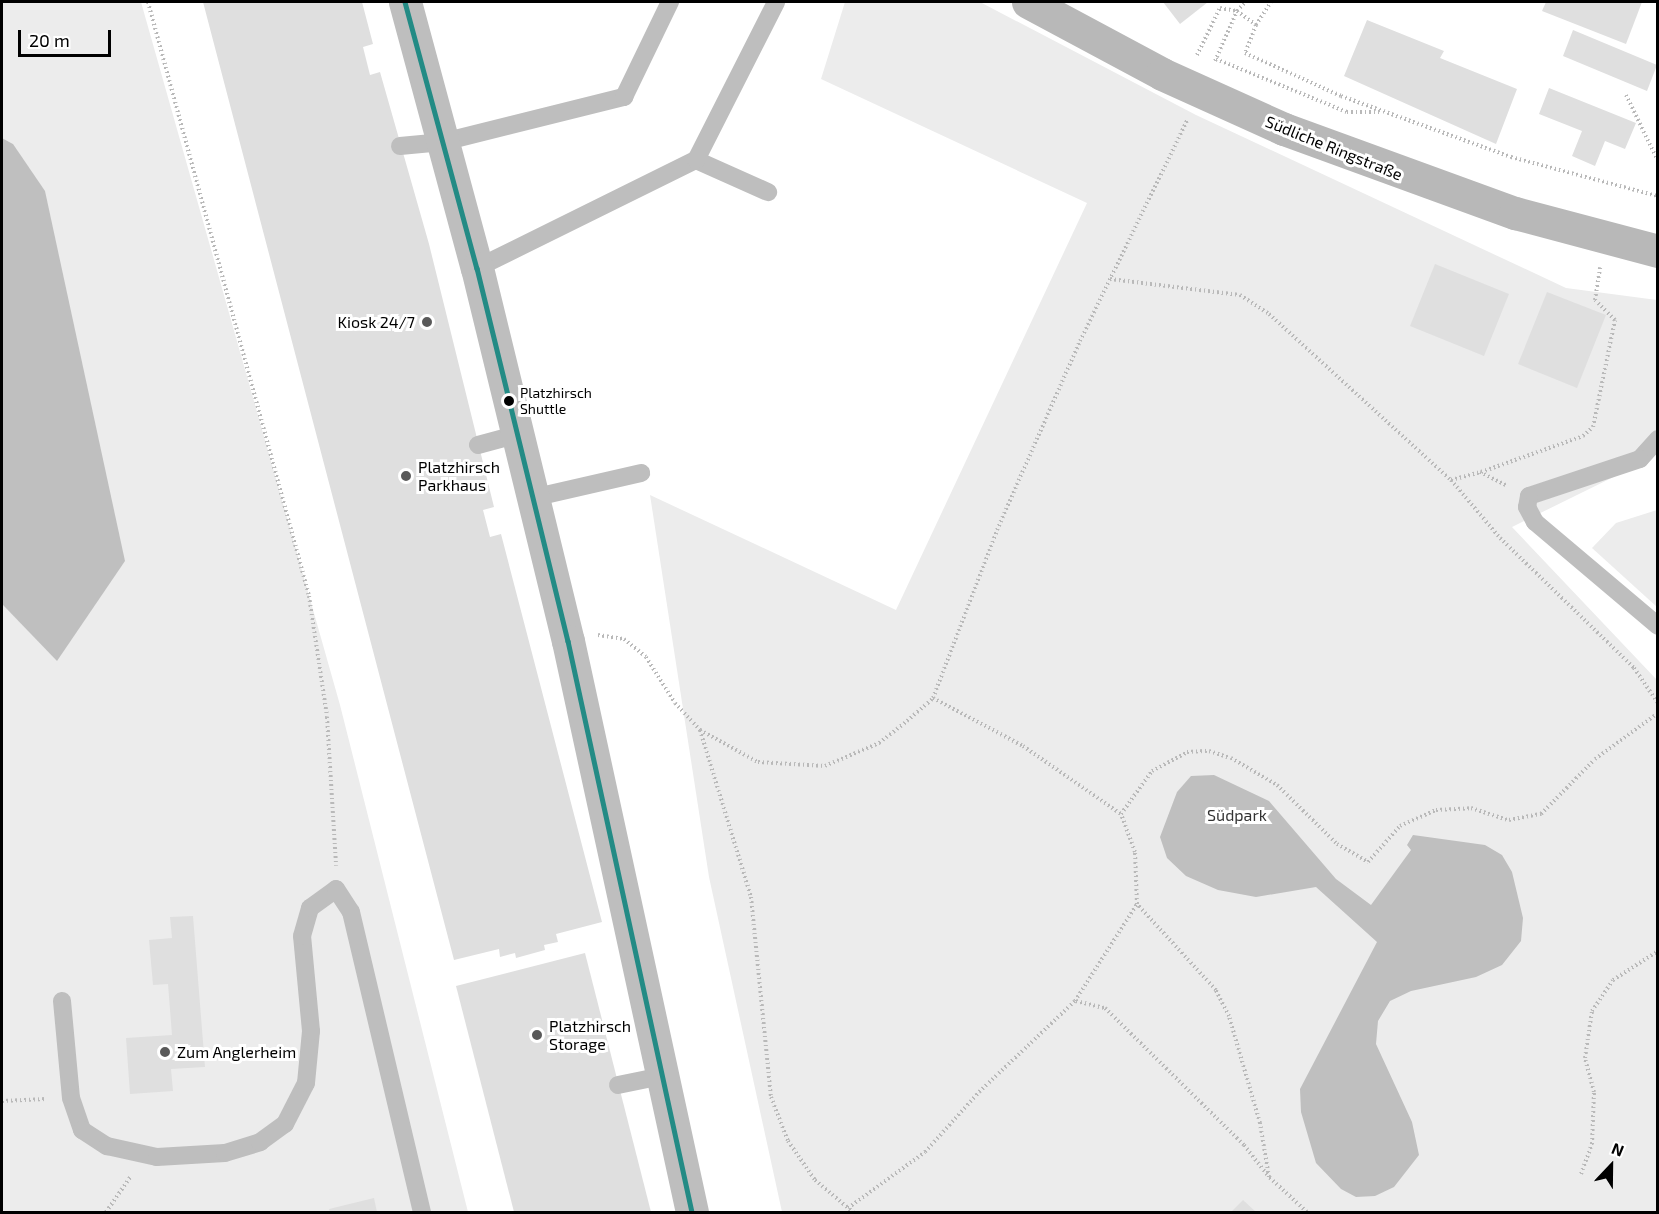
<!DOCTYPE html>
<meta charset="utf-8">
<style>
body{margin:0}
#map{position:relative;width:1659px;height:1214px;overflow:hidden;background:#fff;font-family:"Exo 2",sans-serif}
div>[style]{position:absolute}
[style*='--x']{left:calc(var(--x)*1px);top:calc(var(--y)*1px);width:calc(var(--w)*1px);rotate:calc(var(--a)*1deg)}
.green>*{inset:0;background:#ececec}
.water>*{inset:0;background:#bfbfbf}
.building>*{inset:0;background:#dfdfdf}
.path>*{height:4px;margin-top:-2px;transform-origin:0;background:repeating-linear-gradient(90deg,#b9b9b9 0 1.5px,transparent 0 4.5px)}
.service>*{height:18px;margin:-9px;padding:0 9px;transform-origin:9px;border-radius:9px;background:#bebebe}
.minor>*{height:33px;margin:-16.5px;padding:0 16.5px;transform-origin:16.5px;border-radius:16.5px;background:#bebebe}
.secondary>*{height:33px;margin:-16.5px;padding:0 16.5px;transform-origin:16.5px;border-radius:16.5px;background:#b8b8b8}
.bus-1>*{height:4.5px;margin:-2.25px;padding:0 2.25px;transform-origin:2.25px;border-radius:2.25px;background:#238b85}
.dots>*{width:16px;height:16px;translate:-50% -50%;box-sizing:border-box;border:3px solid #fff;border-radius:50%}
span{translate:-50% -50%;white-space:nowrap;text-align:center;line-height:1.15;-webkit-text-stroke:6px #fff;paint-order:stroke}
.bus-label{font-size:14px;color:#000}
.left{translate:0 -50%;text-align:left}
.street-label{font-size:16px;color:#000}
.poi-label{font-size:16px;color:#000}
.right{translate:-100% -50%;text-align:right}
.park-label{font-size:16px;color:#333}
.frame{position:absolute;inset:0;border:3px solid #000;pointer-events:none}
.north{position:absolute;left:1581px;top:1136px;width:60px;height:60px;-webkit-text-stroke:4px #fff;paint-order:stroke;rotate:22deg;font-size:16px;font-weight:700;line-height:24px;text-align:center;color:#000}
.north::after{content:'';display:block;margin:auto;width:21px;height:27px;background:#000;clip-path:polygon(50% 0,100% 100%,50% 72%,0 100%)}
.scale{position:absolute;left:18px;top:30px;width:93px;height:27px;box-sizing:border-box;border:3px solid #000;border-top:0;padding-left:8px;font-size:18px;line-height:21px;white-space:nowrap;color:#000;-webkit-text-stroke:4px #fff;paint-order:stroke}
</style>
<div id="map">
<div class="green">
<div style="clip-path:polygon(2px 2px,141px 2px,340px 705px,468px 1212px,2px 1212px,2px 604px,57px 660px,13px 144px,2px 138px)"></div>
<div style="clip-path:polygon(845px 2px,980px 2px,1196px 115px,1566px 288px,1657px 300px,1657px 434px,1642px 463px,1512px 527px,1657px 680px,1657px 1212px,782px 1212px,709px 877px,650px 495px,896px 610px,1087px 203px,821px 79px)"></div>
<div style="clip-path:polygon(1657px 510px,1658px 510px,1657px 607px,1592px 548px,1616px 523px)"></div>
</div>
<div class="water">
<div style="clip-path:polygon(2px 138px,13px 144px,45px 191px,125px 561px,57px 661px,2px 604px)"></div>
<div style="clip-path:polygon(1214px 775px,1269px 801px,1336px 879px,1371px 905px,1411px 850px,1407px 845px,1413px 835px,1485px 845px,1502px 855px,1512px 872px,1523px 918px,1521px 941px,1502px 965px,1476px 977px,1411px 991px,1390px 1001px,1378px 1021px,1376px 1044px,1412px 1122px,1419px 1155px,1394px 1187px,1375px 1196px,1356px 1197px,1341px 1189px,1316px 1163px,1301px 1112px,1300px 1089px,1377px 942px,1316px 887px,1256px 897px,1218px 890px,1186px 876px,1167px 858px,1160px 837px,1177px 792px,1191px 776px)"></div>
</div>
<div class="building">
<div style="clip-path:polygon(203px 2px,362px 2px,373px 44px,363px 47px,370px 75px,380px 72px,429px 244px,494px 507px,483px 510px,490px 537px,501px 534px,602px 922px,556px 934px,558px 942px,544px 945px,545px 950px,516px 958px,515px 953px,500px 957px,499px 949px,454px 960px)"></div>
<div style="clip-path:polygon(1163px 2px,1208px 2px,1180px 24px)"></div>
<div style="clip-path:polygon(1546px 2px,1642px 2px,1626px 44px,1542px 11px)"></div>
<div style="clip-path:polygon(1367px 20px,1444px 51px,1440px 58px,1517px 89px,1496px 144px,1344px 76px)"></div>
<div style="clip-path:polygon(1573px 30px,1657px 65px,1647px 91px,1563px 56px)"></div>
<div style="clip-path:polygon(1549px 88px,1636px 123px,1625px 149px,1605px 141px,1595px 166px,1572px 156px,1582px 131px,1539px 114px)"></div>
<div style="clip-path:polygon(1435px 264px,1509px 294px,1484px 356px,1410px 326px)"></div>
<div style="clip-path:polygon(1547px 292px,1606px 315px,1577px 388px,1518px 364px)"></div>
<div style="clip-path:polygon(193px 916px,205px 1067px,171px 1069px,173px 1091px,130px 1094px,126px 1038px,172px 1035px,168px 984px,153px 985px,149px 940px,172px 938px,170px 917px)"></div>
<div style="clip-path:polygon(585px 953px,651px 1212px,514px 1212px,456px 986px)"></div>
<div style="clip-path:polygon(374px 1198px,377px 1212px,330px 1212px,329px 1209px)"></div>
<div style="clip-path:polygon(1243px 1200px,1256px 1212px,1231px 1212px)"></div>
</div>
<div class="path">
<div style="--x:148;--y:2;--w:615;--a:74.83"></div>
<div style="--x:309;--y:596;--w:122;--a:81.5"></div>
<div style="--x:327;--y:717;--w:149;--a:86.5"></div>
<div style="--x:1256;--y:25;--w:27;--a:-57"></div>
<div style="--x:1197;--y:55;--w:52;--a:-63.9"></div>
<div style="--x:1220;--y:8;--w:17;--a:10"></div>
<div style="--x:1237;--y:11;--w:24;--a:36"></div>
<div style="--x:1256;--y:25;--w:30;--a:111"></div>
<div style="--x:1245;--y:53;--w:105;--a:24.1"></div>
<div style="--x:1341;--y:96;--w:181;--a:19.7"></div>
<div style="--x:1511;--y:157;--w:152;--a:14.9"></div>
<div style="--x:1216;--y:59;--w:141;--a:22"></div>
<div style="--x:1347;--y:112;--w:32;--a:0"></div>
<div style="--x:1215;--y:61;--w:55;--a:-66.3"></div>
<div style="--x:1237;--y:11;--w:12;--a:-48"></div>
<div style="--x:1626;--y:95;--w:73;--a:64.1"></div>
<div style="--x:1110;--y:279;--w:131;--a:7"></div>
<div style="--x:1240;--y:295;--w:35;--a:33"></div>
<div style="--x:1269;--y:314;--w:246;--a:42.4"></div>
<div style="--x:1451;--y:480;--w:30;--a:-15"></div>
<div style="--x:1480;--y:472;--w:31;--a:27"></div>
<div style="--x:1481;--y:472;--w:108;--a:-19.4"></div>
<div style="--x:1583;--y:436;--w:13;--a:-42"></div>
<div style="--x:1593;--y:427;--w:109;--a:-78.4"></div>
<div style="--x:1615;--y:320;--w:28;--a:-135"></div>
<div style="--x:1595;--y:300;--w:33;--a:-81"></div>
<div style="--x:1451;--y:480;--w:76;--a:49.8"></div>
<div style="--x:1500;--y:538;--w:187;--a:44.1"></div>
<div style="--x:1634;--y:668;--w:42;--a:55.6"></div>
<div style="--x:598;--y:635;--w:26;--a:9"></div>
<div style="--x:624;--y:639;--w:28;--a:39"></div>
<div style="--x:646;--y:657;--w:54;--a:57.8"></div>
<div style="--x:675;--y:703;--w:37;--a:47"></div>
<div style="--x:700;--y:730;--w:66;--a:28.9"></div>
<div style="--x:758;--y:762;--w:67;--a:3.4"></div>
<div style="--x:825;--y:766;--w:59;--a:-23.1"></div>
<div style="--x:879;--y:743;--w:36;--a:-38"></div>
<div style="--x:907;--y:721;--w:35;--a:-41"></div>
<div style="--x:933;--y:698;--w:180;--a:-69.1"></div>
<div style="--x:997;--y:530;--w:206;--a:-66.3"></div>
<div style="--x:1080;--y:341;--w:245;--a:-64.1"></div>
<div style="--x:933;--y:698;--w:102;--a:28.1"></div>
<div style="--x:1023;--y:746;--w:119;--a:34.8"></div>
<div style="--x:700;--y:730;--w:175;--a:73"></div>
<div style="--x:751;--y:897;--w:201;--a:84.3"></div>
<div style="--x:771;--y:1097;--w:47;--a:68.9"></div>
<div style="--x:788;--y:1141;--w:47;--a:55.3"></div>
<div style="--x:815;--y:1180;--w:50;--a:40.1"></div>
<div style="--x:1076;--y:1001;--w:30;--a:14"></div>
<div style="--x:1105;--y:1008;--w:195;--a:44.6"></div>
<div style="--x:1244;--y:1145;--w:39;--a:52"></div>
<div style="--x:2;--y:1101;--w:44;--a:-2.6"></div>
<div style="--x:1581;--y:1174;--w:32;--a:-70"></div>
<div style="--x:1592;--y:1144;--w:52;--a:-87.8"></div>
<div style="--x:1594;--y:1092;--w:35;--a:-105"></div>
<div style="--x:1585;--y:1058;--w:48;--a:-81.5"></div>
<div style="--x:1592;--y:1011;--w:37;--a:-56"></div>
<div style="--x:1613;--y:980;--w:54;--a:-32.8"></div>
<div style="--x:848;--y:1208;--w:95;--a:-36"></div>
<div style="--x:925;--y:1152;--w:81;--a:-48"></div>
<div style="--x:979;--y:1092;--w:132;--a:-43.5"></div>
<div style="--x:1075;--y:1001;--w:115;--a:-57.4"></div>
<div style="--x:106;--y:1212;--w:44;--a:-55.2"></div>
<div style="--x:1307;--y:1212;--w:52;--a:-137.4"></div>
<div style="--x:1269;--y:1177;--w:55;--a:-99.5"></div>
<div style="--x:1260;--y:1123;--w:111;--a:-106.2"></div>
<div style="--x:1229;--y:1016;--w:29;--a:-117"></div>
<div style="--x:1216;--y:990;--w:117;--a:-132.6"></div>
<div style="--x:1137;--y:904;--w:52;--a:-92.2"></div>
<div style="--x:1135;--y:852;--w:40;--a:-110.2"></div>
<div style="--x:1121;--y:814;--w:53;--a:-54.2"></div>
<div style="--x:1152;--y:771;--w:40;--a:-28"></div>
<div style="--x:1187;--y:752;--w:22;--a:-3"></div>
<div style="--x:1209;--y:751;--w:23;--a:18"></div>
<div style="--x:1231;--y:758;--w:53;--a:30.4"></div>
<div style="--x:1277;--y:785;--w:84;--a:44.5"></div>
<div style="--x:1337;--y:844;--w:36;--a:30"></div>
<div style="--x:1368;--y:862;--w:48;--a:-48.4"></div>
<div style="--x:1400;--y:826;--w:39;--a:-24"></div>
<div style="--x:1436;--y:810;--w:35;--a:-3"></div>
<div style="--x:1471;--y:808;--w:40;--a:18"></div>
<div style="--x:1509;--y:820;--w:33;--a:-11"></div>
<div style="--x:1541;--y:814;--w:77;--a:-45.5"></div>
<div style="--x:1595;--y:759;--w:78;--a:-36.1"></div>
</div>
<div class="service">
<div style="--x:400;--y:146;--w:43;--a:-5.3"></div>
<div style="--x:443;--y:142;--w:187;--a:-14"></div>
<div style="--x:624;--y:97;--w:106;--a:-64.2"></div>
<div style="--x:696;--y:160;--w:79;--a:24"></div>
<div style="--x:477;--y:268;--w:244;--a:-26.3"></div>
<div style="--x:696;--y:160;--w:177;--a:-63.1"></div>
<div style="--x:1658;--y:439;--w:27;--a:132"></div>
<div style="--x:1640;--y:459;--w:117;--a:161.6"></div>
<div style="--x:1529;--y:496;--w:11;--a:100"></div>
<div style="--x:1527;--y:507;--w:17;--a:62"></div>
<div style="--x:1535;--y:522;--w:161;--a:40.2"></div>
<div style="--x:478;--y:445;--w:39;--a:-15"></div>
<div style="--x:532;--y:498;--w:112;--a:-12.9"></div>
<div style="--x:62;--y:1001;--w:97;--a:84.7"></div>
<div style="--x:71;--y:1098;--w:34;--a:71"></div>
<div style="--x:82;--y:1130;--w:30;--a:33"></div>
<div style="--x:107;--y:1146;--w:51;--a:12.4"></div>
<div style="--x:157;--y:1157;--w:68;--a:-3.4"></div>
<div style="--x:225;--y:1153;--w:37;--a:-17"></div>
<div style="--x:260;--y:1142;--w:31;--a:-36"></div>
<div style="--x:285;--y:1124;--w:46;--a:-62.9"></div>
<div style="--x:306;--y:1083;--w:52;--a:-84.5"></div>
<div style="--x:311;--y:1031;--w:95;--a:-95.4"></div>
<div style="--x:302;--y:936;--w:29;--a:-74"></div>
<div style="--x:310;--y:908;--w:32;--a:-36"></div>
<div style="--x:336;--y:889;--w:27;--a:57"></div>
<div style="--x:351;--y:912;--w:308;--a:76.7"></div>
<div style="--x:618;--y:1085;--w:45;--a:-11.6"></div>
</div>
<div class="minor">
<div style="--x:405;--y:2;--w:276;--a:74.9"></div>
<div style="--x:477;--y:268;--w:384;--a:76.3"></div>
<div style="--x:568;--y:641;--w:584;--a:77.75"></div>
</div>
<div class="secondary">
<div style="--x:1028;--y:2;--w:152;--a:28.2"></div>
<div style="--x:1162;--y:74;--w:134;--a:24.3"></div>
<div style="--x:1284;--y:129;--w:246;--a:20"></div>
<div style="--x:1515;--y:213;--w:148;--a:14.9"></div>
</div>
<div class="bus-1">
<div style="--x:405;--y:2;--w:276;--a:74.9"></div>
<div style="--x:477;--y:268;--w:384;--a:76.3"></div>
<div style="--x:568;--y:641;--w:584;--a:77.75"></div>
</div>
<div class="dots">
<div style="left:427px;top:322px;background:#595959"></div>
<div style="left:509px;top:401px;background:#000"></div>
<div style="left:406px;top:476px;background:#595959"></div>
<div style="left:537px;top:1035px;background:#595959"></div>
<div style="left:165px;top:1052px;background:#595959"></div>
</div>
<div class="bus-label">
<span class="left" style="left:520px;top:401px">Platzhirsch<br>Shuttle</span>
</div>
<div class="street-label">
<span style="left:1334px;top:148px;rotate:22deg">Südliche Ringstraße</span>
</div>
<div class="poi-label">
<span class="right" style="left:415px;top:322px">Kiosk 24/7</span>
<span class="left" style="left:418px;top:476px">Platzhirsch<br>Parkhaus</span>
<span class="left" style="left:549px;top:1035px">Platzhirsch<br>Storage</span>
<span class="left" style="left:177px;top:1052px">Zum Anglerheim</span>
</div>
<div class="park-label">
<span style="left:1237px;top:815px">Südpark</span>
</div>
<div class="frame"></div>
<div class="north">N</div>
<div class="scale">20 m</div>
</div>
